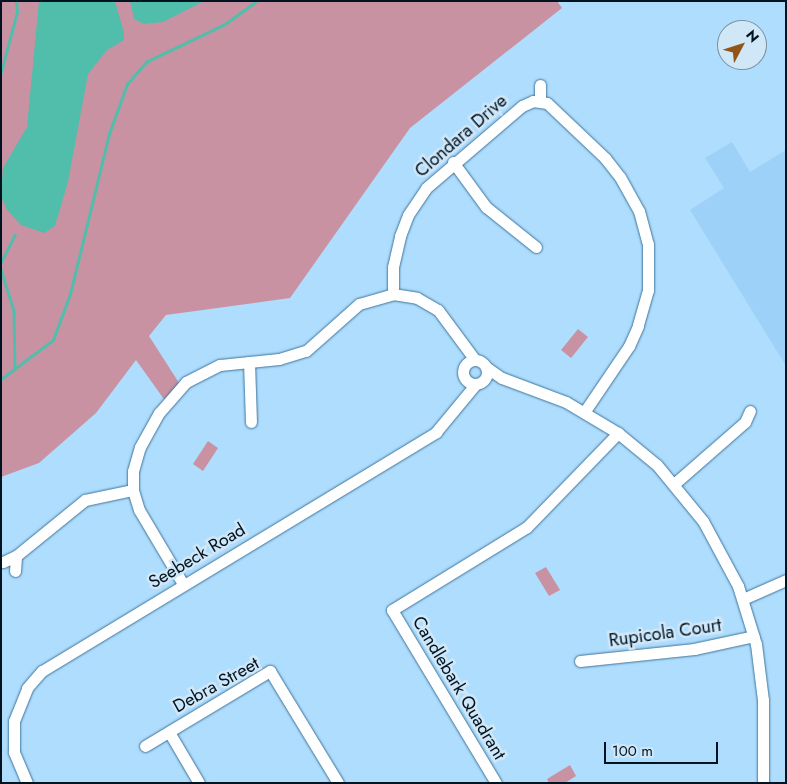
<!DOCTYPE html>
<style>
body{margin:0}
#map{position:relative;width:787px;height:784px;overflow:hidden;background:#afddfe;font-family:Jost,sans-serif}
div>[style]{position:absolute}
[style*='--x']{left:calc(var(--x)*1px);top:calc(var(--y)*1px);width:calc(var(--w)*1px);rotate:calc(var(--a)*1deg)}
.built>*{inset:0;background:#9ed1f7}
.green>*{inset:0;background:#c992a2}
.water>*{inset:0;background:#50beab}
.stream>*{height:2.5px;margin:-1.25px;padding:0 1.25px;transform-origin:1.25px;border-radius:1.25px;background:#50beab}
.roads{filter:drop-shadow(0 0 1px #3d759b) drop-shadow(0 0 1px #3d759b)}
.minor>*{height:11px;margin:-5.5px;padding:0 5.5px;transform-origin:5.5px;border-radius:5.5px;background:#fff}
.minor>.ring{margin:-5.5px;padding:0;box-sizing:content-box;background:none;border:11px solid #fff;border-radius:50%}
span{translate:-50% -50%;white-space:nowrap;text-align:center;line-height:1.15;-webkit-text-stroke:5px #d0e7f8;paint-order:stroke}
.street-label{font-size:18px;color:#001321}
.frame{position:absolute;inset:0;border:2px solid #001321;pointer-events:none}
.north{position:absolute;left:717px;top:20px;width:50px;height:50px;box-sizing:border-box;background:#d0e7f8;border:1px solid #7d92a2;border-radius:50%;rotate:50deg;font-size:14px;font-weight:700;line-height:20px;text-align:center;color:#001321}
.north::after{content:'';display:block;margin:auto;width:18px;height:22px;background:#925518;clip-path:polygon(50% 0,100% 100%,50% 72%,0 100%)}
.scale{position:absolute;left:604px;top:742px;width:114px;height:22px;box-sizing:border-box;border:2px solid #001321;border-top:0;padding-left:6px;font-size:15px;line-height:18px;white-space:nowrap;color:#001321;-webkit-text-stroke:4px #d0e7f8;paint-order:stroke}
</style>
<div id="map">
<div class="built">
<div style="clip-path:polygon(732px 142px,750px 172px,786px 150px,786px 366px,690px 210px,724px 188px,705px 158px)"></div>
</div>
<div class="green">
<div style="clip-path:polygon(1px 1px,557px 1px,562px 8px,410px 128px,290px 298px,166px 315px,149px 336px,181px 386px,166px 402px,136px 360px,96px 413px,39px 463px,1px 477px)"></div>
<div style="clip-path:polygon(578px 329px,588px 337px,571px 358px,561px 350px)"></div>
<div style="clip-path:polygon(208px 441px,218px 448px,203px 471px,193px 464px)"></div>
<div style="clip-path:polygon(546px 567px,560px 590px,549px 596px,535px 573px)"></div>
<div style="clip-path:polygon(570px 765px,576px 776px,565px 783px,549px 783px,547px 779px)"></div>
</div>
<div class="water">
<div style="clip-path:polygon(39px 1px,115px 1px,124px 33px,124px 40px,107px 50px,88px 74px,68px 182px,55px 226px,44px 233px,21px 225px,7px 210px,1px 196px,3px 168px,27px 127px)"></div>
<div style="clip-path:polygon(130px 1px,204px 1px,163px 22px,144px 24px,134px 19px)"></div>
</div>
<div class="stream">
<div style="--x:1;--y:72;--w:62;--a:-75.1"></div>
<div style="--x:17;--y:12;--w:11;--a:-95"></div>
<div style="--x:1;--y:262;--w:30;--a:-63"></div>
<div style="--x:1;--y:269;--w:44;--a:72.8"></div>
<div style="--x:14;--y:311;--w:57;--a:89"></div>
<div style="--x:1;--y:379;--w:65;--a:-36.9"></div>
<div style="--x:53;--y:340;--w:49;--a:-69.7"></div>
<div style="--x:70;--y:294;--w:165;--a:-76.3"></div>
<div style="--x:109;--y:134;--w:53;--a:-70.2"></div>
<div style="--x:127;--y:84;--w:29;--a:-49"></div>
<div style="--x:146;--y:62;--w:88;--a:-25.7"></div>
<div style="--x:225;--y:24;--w:39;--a:-36"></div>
</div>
<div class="roads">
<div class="minor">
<div style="--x:540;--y:101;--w:16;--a:-90"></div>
<div style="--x:453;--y:162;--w:56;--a:53.7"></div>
<div style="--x:486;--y:207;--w:64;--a:38.7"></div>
<div style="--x:393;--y:294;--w:27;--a:-90"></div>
<div style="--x:393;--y:267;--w:32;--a:-77"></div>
<div style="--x:400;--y:236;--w:22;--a:-69"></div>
<div style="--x:408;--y:215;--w:32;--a:-56"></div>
<div style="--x:426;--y:188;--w:126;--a:-40.5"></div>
<div style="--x:522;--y:106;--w:12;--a:-24"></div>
<div style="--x:533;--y:101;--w:14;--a:8"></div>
<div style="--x:547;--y:103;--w:80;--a:43.5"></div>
<div style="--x:605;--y:158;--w:24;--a:52"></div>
<div style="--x:620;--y:177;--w:39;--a:61"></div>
<div style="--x:639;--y:211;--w:34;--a:75"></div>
<div style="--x:648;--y:244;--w:46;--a:90"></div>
<div style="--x:648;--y:290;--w:37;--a:106"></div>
<div style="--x:638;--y:326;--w:22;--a:114"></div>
<div style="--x:629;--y:346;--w:78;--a:124.1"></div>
<div class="ring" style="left:463px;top:360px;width:13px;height:13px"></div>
<div style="--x:249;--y:362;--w:60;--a:88.1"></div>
<div style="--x:486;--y:367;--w:19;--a:35"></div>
<div style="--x:502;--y:378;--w:68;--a:20.6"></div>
<div style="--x:566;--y:402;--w:61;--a:30.8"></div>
<div style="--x:618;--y:433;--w:50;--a:39.4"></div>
<div style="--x:657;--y:465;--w:72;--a:50.6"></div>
<div style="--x:703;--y:521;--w:74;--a:61.7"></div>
<div style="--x:738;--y:586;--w:61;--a:72.8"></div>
<div style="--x:756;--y:644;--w:56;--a:82.9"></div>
<div style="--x:763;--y:700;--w:83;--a:90"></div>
<div style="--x:674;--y:484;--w:94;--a:-41.1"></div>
<div style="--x:745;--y:422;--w:12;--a:-66"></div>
<div style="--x:3;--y:562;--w:14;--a:-25"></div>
<div style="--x:16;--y:556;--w:89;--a:-39.1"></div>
<div style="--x:85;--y:500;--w:49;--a:-11.8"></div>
<div style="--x:15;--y:571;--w:15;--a:-86"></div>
<div style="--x:183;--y:584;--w:86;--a:-120.7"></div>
<div style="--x:139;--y:510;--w:21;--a:-107"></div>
<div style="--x:133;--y:490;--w:19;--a:-90"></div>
<div style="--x:133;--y:471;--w:25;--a:-74"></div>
<div style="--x:140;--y:447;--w:39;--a:-61"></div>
<div style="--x:159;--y:413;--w:41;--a:-48.9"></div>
<div style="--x:186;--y:382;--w:38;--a:-27"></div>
<div style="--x:220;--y:365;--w:59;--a:-5.8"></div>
<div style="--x:279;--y:359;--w:28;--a:-17"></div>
<div style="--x:306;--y:351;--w:71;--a:-41.6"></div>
<div style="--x:359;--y:304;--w:35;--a:-16"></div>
<div style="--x:393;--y:294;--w:24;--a:9"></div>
<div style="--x:417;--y:298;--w:24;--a:30"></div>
<div style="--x:438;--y:310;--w:62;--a:53.5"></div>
<div style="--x:743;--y:599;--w:47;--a:-23.8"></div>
<div style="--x:580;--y:661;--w:115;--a:-6"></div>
<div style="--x:694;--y:649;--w:61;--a:-12.2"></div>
<div style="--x:169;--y:732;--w:59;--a:59.5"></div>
<div style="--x:145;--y:746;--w:146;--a:-31"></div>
<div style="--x:270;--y:671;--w:131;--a:58.7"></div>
<div style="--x:27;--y:783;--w:34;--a:-113"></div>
<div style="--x:14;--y:752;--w:31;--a:-90"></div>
<div style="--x:14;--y:721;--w:35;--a:-68"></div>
<div style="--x:27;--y:688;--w:23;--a:-49"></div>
<div style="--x:42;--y:671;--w:461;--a:-31.2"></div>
<div style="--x:436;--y:432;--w:61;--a:-50.3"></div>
<div style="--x:496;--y:783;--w:202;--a:-121"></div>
<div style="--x:392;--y:610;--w:158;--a:-31.6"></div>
<div style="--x:527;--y:527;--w:131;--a:-45.9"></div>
</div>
</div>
<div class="street-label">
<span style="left:461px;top:136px;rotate:-41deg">Clondara Drive</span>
<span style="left:197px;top:556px;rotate:-31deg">Seebeck Road</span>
<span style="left:665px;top:633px;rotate:-8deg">Rupicola Court</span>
<span style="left:216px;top:685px;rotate:-29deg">Debra Street</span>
<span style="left:459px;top:688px;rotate:59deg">Candlebark Quadrant</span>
</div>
<div class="frame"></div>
<div class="north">N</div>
<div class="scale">100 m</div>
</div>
